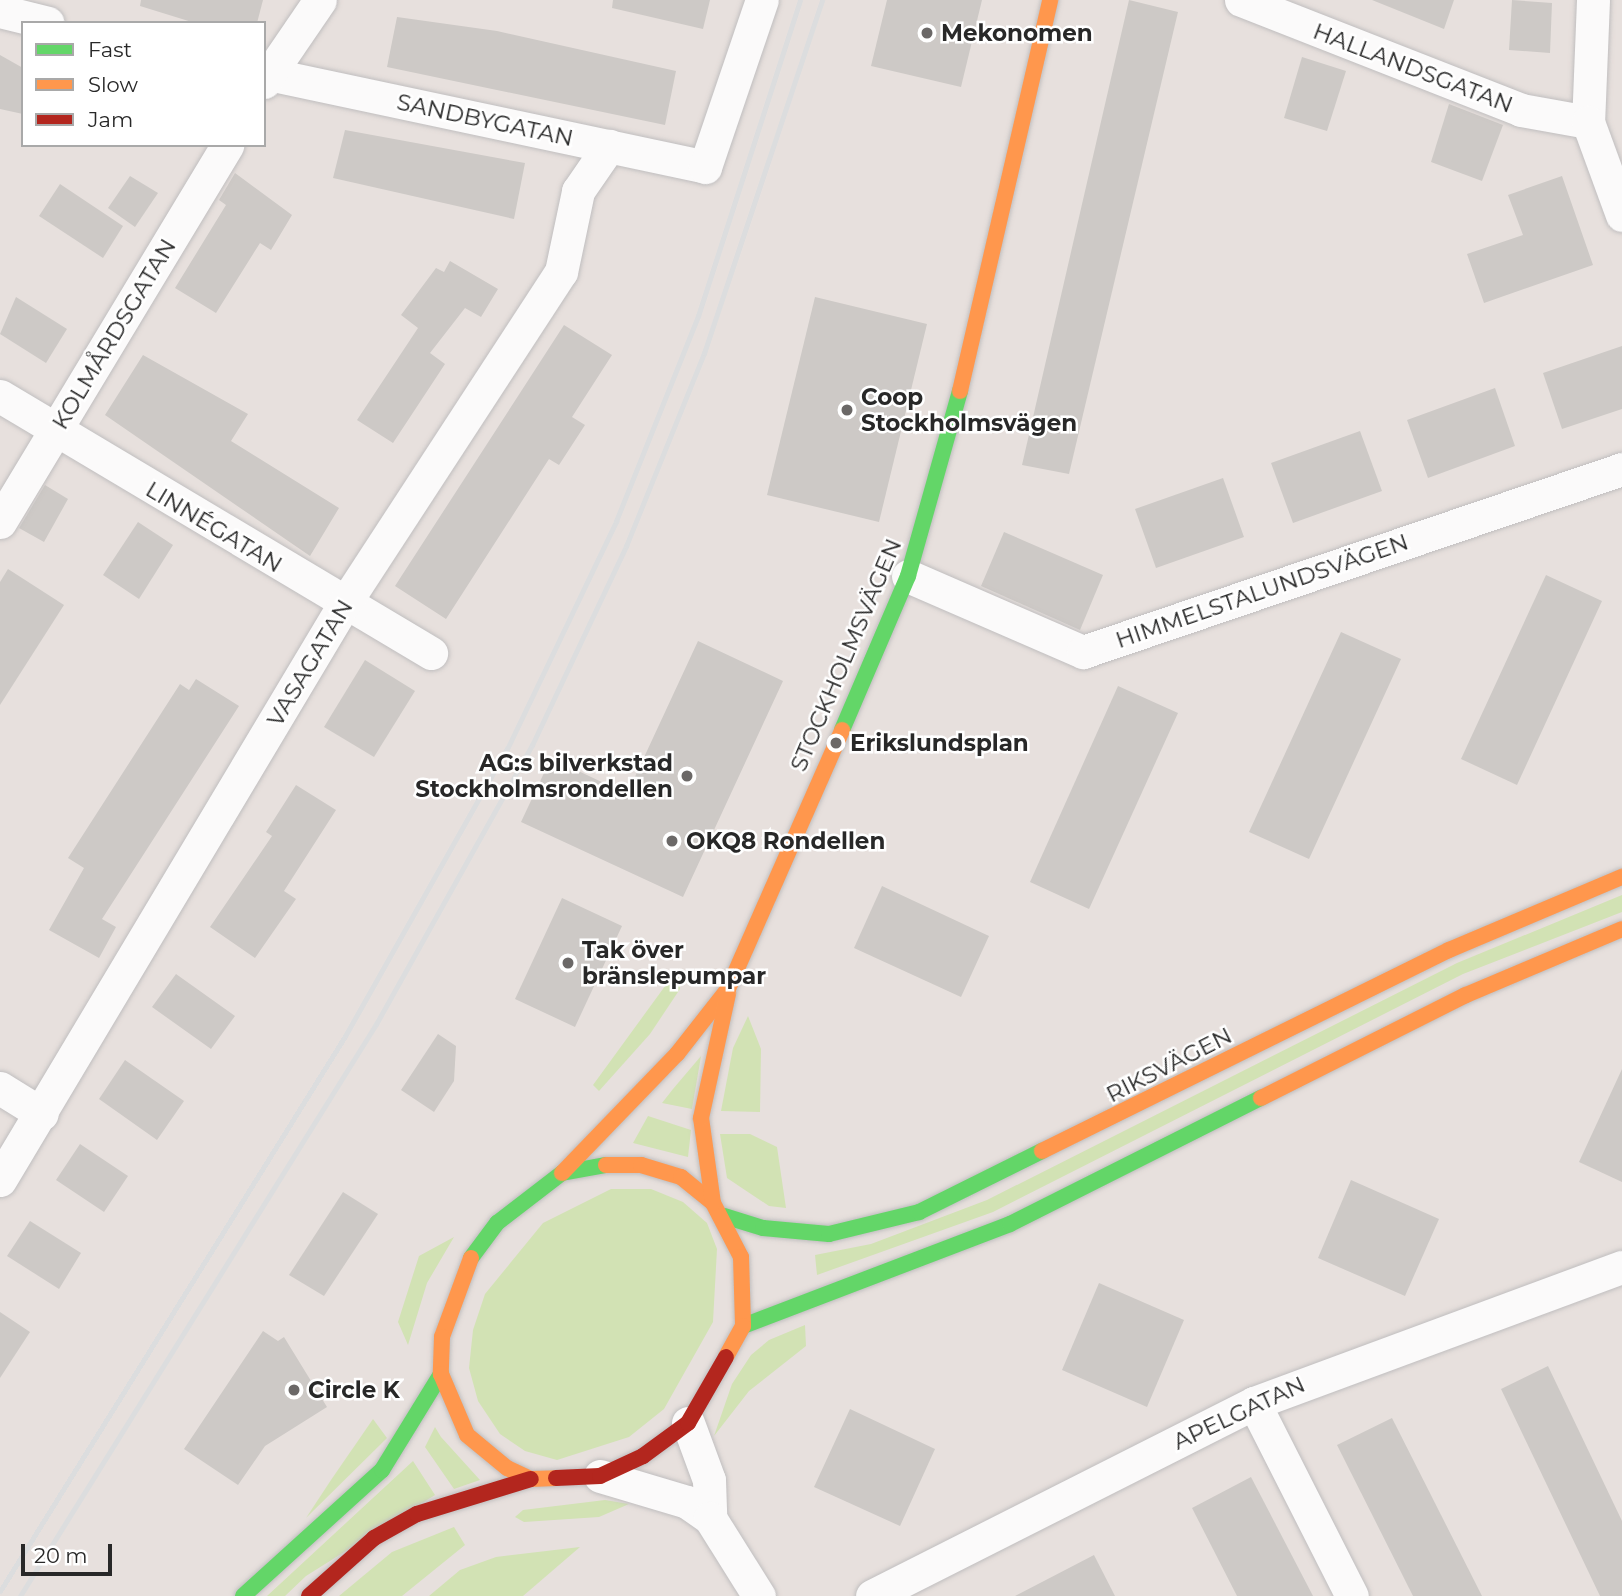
<!DOCTYPE html>
<meta charset="utf-8">
<style>
body{margin:0}
#map{position:relative;width:1622px;height:1596px;overflow:hidden;background:#e7e0dd;font-family:Montserrat,sans-serif}
div>[style]{position:absolute}
[style*='--x']{left:calc(var(--x)*1px);top:calc(var(--y)*1px);width:calc(var(--w)*1px);rotate:calc(var(--a)*1deg)}
.green>*{inset:0;background:#d2e2b4}
.building>*{inset:0;background:#cdc9c6}
.roads{filter:drop-shadow(0 0 2px #c0bebf) drop-shadow(0 0 2px #c0bebf)}
.street>*{height:33px;margin:-16.5px;padding:0 16.5px;transform-origin:16.5px;border-radius:16.5px;background:#fbfafa}
.fast>*{height:16px;margin:-8px;padding:0 8px;transform-origin:8px;border-radius:8px;background:#63d668}
.slow>*{height:16px;margin:-8px;padding:0 8px;transform-origin:8px;border-radius:8px;background:#ff974d}
.jam>*{height:16px;margin:-8px;padding:0 8px;transform-origin:8px;border-radius:8px;background:#b3261e}
.rail>*{height:5px;margin:-2.5px;padding:0 2.5px;transform-origin:2.5px;border-radius:2.5px;background:#dcddde}
.dots>*{width:19px;height:19px;translate:-50% -50%;box-sizing:border-box;border:4px solid #fff;border-radius:50%}
span{translate:-50% -50%;white-space:nowrap;text-align:center;line-height:1.15;-webkit-text-stroke:5px #fff;paint-order:stroke}
.poi-label{font-size:23px;color:#282828;font-weight:700}
.left{translate:0 -50%;text-align:left}
.right{translate:-100% -50%;text-align:right}
.street-label{font-size:23px;color:#282828}
.legend{position:absolute;left:21px;top:21px;width:245px;height:126px;box-sizing:border-box;background:#fff;border:2px solid #a9a9a9;margin:0;padding:9px 12px;list-style:none;font-size:21px;color:#282828}
.legend li{display:flex;align-items:center;gap:14px;height:35px}
.legend b{width:35px;border:2px solid #a9a9a9}
.scale{position:absolute;left:21px;top:1544px;width:91px;height:32px;box-sizing:border-box;border:4px solid #282828;border-top:0;padding-left:9px;font-size:21px;line-height:24px;white-space:nowrap;color:#282828;-webkit-text-stroke:5px #fff;paint-order:stroke}
</style>
<div id="map">
<div class="green">
<div style="clip-path:polygon(1622px 895px,1622px 912px,1463px 974px,993px 1212px,817px 1275px,815px 1255px,871px 1244px,987px 1200px,1457px 963px)"></div>
<div style="clip-path:polygon(679px 977px,680px 989px,650px 1034px,599px 1091px,593px 1085px,668px 982px)"></div>
<div style="clip-path:polygon(748px 1016px,761px 1049px,760px 1112px,721px 1111px,733px 1048px)"></div>
<div style="clip-path:polygon(701px 1056px,692px 1109px,662px 1103px,673px 1089px)"></div>
<div style="clip-path:polygon(648px 1116px,691px 1130px,688px 1157px,633px 1143px)"></div>
<div style="clip-path:polygon(720px 1134px,750px 1134px,777px 1147px,786px 1208px,769px 1206px,727px 1178px)"></div>
<div style="clip-path:polygon(611px 1189px,651px 1189px,683px 1202px,707px 1223px,717px 1249px,713px 1322px,664px 1409px,629px 1437px,557px 1460px,525px 1451px,500px 1434px,478px 1401px,469px 1368px,473px 1330px,485px 1294px,543px 1223px)"></div>
<div style="clip-path:polygon(454px 1237px,427px 1283px,408px 1345px,398px 1322px,419px 1256px)"></div>
<div style="clip-path:polygon(805px 1325px,806px 1346px,749px 1391px,714px 1436px,732px 1384px,751px 1355px,769px 1340px)"></div>
<div style="clip-path:polygon(373px 1419px,387px 1438px,306px 1518px,331px 1480px)"></div>
<div style="clip-path:polygon(435px 1427px,441px 1437px,480px 1480px,454px 1489px,425px 1447px)"></div>
<div style="clip-path:polygon(413px 1461px,435px 1495px,306px 1576px,285px 1596px,267px 1596px)"></div>
<div style="clip-path:polygon(605px 1500px,629px 1504px,599px 1517px,524px 1522px,515px 1517px,523px 1510px)"></div>
<div style="clip-path:polygon(454px 1527px,465px 1545px,402px 1596px,339px 1596px,392px 1552px)"></div>
<div style="clip-path:polygon(580px 1547px,523px 1596px,429px 1596px,460px 1570px,496px 1557px)"></div>
</div>
<div class="building">
<div style="clip-path:polygon(141px 0,263px 0,257px 23px,195px 23px,140px 6px)"></div>
<div style="clip-path:polygon(613px 0,710px 0,703px 29px,612px 8px)"></div>
<div style="clip-path:polygon(887px 0,982px 0,961px 87px,871px 66px)"></div>
<div style="clip-path:polygon(1129px 0,1178px 12px,1069px 474px,1022px 465px)"></div>
<div style="clip-path:polygon(1372px 0,1454px 0,1444px 29px)"></div>
<div style="clip-path:polygon(1512px 0,1552px 3px,1550px 53px,1509px 50px)"></div>
<div style="clip-path:polygon(397px 17px,497px 31px,676px 71px,665px 125px,387px 67px)"></div>
<div style="clip-path:polygon(0 55px,23px 68px,23px 114px,0 109px)"></div>
<div style="clip-path:polygon(1302px 57px,1346px 71px,1327px 131px,1284px 118px)"></div>
<div style="clip-path:polygon(1449px 104px,1503px 125px,1482px 181px,1431px 162px)"></div>
<div style="clip-path:polygon(345px 130px,525px 163px,514px 219px,333px 178px)"></div>
<div style="clip-path:polygon(235px 173px,292px 215px,271px 250px,260px 243px,216px 313px,175px 288px,226px 205px,219px 200px)"></div>
<div style="clip-path:polygon(130px 176px,158px 193px,135px 227px,108px 208px)"></div>
<div style="clip-path:polygon(1562px 176px,1593px 265px,1484px 303px,1467px 254px,1523px 235px,1508px 195px)"></div>
<div style="clip-path:polygon(60px 184px,123px 226px,103px 258px,39px 216px)"></div>
<div style="clip-path:polygon(450px 261px,498px 289px,481px 317px,465px 308px,430px 353px,445px 364px,393px 443px,357px 420px,418px 328px,401px 315px,436px 268px,444px 272px)"></div>
<div style="clip-path:polygon(16px 297px,67px 329px,46px 363px,0 334px)"></div>
<div style="clip-path:polygon(815px 297px,927px 324px,879px 522px,767px 495px)"></div>
<div style="clip-path:polygon(564px 325px,612px 355px,572px 417px,585px 425px,559px 465px,549px 459px,446px 619px,395px 586px)"></div>
<div style="clip-path:polygon(1622px 346px,1622px 409px,1562px 429px,1543px 373px)"></div>
<div style="clip-path:polygon(143px 355px,248px 414px,231px 441px,339px 508px,310px 556px,105px 415px)"></div>
<div style="clip-path:polygon(1495px 388px,1515px 446px,1428px 478px,1407px 420px)"></div>
<div style="clip-path:polygon(1360px 431px,1382px 491px,1293px 523px,1271px 463px)"></div>
<div style="clip-path:polygon(1223px 478px,1244px 537px,1156px 568px,1135px 509px)"></div>
<div style="clip-path:polygon(45px 485px,68px 499px,44px 542px,19px 528px)"></div>
<div style="clip-path:polygon(138px 522px,173px 545px,139px 599px,103px 575px)"></div>
<div style="clip-path:polygon(1004px 532px,1103px 575px,1080px 630px,981px 586px)"></div>
<div style="clip-path:polygon(8px 569px,64px 605px,0 705px,0 582px)"></div>
<div style="clip-path:polygon(1546px 575px,1602px 601px,1517px 785px,1461px 759px)"></div>
<div style="clip-path:polygon(1341px 632px,1401px 659px,1309px 859px,1249px 832px)"></div>
<div style="clip-path:polygon(698px 641px,783px 681px,683px 897px,521px 822px,551px 758px,627px 794px)"></div>
<div style="clip-path:polygon(365px 660px,415px 691px,374px 757px,324px 727px)"></div>
<div style="clip-path:polygon(196px 679px,239px 706px,102px 919px,116px 927px,99px 958px,49px 930px,84px 868px,68px 858px,180px 684px,189px 690px)"></div>
<div style="clip-path:polygon(1118px 686px,1178px 713px,1089px 909px,1030px 882px)"></div>
<div style="clip-path:polygon(296px 785px,336px 810px,284px 891px,296px 899px,255px 958px,210px 927px,272px 836px,266px 832px)"></div>
<div style="clip-path:polygon(882px 886px,989px 936px,961px 997px,854px 948px)"></div>
<div style="clip-path:polygon(562px 898px,622px 926px,575px 1027px,515px 999px)"></div>
<div style="clip-path:polygon(176px 974px,235px 1016px,211px 1049px,152px 1007px)"></div>
<div style="clip-path:polygon(438px 1034px,456px 1046px,454px 1081px,434px 1112px,401px 1090px)"></div>
<div style="clip-path:polygon(125px 1060px,184px 1101px,157px 1140px,99px 1099px)"></div>
<div style="clip-path:polygon(1622px 1069px,1622px 1182px,1579px 1162px)"></div>
<div style="clip-path:polygon(80px 1144px,128px 1176px,104px 1212px,56px 1180px)"></div>
<div style="clip-path:polygon(1351px 1180px,1439px 1219px,1405px 1296px,1318px 1258px)"></div>
<div style="clip-path:polygon(343px 1192px,378px 1214px,324px 1296px,289px 1275px)"></div>
<div style="clip-path:polygon(30px 1221px,81px 1253px,59px 1289px,7px 1256px)"></div>
<div style="clip-path:polygon(1099px 1283px,1184px 1320px,1147px 1407px,1062px 1370px)"></div>
<div style="clip-path:polygon(0 1312px,30px 1332px,0 1378px)"></div>
<div style="clip-path:polygon(263px 1331px,278px 1341px,284px 1337px,327px 1407px,265px 1446px,238px 1485px,184px 1449px)"></div>
<div style="clip-path:polygon(1548px 1366px,1622px 1521px,1622px 1596px,1600px 1596px,1501px 1389px)"></div>
<div style="clip-path:polygon(850px 1409px,935px 1449px,900px 1526px,814px 1487px)"></div>
<div style="clip-path:polygon(1392px 1418px,1482px 1596px,1413px 1596px,1337px 1445px)"></div>
<div style="clip-path:polygon(1251px 1477px,1313px 1596px,1237px 1596px,1192px 1508px)"></div>
<div style="clip-path:polygon(1094px 1555px,1115px 1596px,1015px 1596px)"></div>
</div>
<div class="roads">
<div class="street">
<div style="--x:1241;--y:0;--w:301;--a:21.4"></div>
<div style="--x:1521;--y:110;--w:68;--a:10.2"></div>
<div style="--x:1593;--y:0;--w:122;--a:92.3"></div>
<div style="--x:1588;--y:122;--w:99;--a:69.9"></div>
<div style="--x:0;--y:11;--w:49;--a:14"></div>
<div style="--x:264;--y:73;--w:451;--a:12"></div>
<div style="--x:705;--y:167;--w:176;--a:-71.2"></div>
<div style="--x:264;--y:82;--w:99;--a:-55.7"></div>
<div style="--x:0;--y:396;--w:502;--a:30.81"></div>
<div style="--x:0;--y:522;--w:440;--a:-58.9"></div>
<div style="--x:908;--y:576;--w:191;--a:23.5"></div>
<div style="--x:1083;--y:652;--w:569;--a:-18.75"></div>
<div style="--x:0;--y:1088;--w:49;--a:31.8"></div>
<div style="--x:0;--y:1180;--w:669;--a:-59.14"></div>
<div style="--x:343;--y:606;--w:399;--a:-56.9"></div>
<div style="--x:561;--y:272;--w:83;--a:-78.1"></div>
<div style="--x:578;--y:191;--w:55;--a:-55.4"></div>
<div style="--x:1254;--y:1403;--w:216;--a:63.1"></div>
<div style="--x:688;--y:1423;--w:61;--a:69.8"></div>
<div style="--x:709;--y:1480;--w:38;--a:88"></div>
<div style="--x:600;--y:1476;--w:91;--a:16.6"></div>
<div style="--x:687;--y:1502;--w:28;--a:35"></div>
<div style="--x:710;--y:1518;--w:92;--a:57.9"></div>
<div style="--x:872;--y:1596;--w:428;--a:-26.8"></div>
<div style="--x:1254;--y:1403;--w:392;--a:-20.3"></div>
</div>
<div class="fast">
<div style="--x:842;--y:730;--w:168;--a:-66.8"></div>
<div style="--x:908;--y:576;--w:192;--a:-74.3"></div>
<div style="--x:724;--y:1216;--w:41;--a:17.1"></div>
<div style="--x:763;--y:1228;--w:66;--a:5.2"></div>
<div style="--x:829;--y:1234;--w:93;--a:-13.7"></div>
<div style="--x:919;--y:1212;--w:137;--a:-26.4"></div>
<div style="--x:471;--y:1258;--w:44;--a:-53.4"></div>
<div style="--x:497;--y:1223;--w:82;--a:-37.6"></div>
<div style="--x:562;--y:1173;--w:45;--a:-10.3"></div>
<div style="--x:743;--y:1326;--w:286;--a:-20.9"></div>
<div style="--x:1010;--y:1224;--w:281;--a:-26.7"></div>
<div style="--x:243;--y:1596;--w:188;--a:-42.2"></div>
<div style="--x:382;--y:1470;--w:113;--a:-58.4"></div>
</div>
<div class="slow">
<div style="--x:960;--y:391;--w:401;--a:-77"></div>
<div style="--x:1261;--y:1098;--w:229;--a:-26.7"></div>
<div style="--x:1466;--y:995;--w:169;--a:-22.9"></div>
<div style="--x:1042;--y:1151;--w:454;--a:-26.3"></div>
<div style="--x:1449;--y:950;--w:188;--a:-22.9"></div>
<div style="--x:606;--y:1165;--w:35;--a:0"></div>
<div style="--x:641;--y:1165;--w:42;--a:16.7"></div>
<div style="--x:681;--y:1177;--w:41;--a:39.1"></div>
<div style="--x:713;--y:1203;--w:61;--a:62.6"></div>
<div style="--x:741;--y:1257;--w:69;--a:88.3"></div>
<div style="--x:743;--y:1326;--w:35;--a:119"></div>
<div style="--x:562;--y:1173;--w:165;--a:-46"></div>
<div style="--x:677;--y:1054;--w:83;--a:-51.9"></div>
<div style="--x:728;--y:989;--w:283;--a:-66.2"></div>
<div style="--x:713;--y:1203;--w:86;--a:-98"></div>
<div style="--x:701;--y:1118;--w:127;--a:-77.7"></div>
<div style="--x:471;--y:1258;--w:84;--a:110.2"></div>
<div style="--x:442;--y:1337;--w:37;--a:92"></div>
<div style="--x:441;--y:1374;--w:66;--a:66.9"></div>
<div style="--x:467;--y:1435;--w:52;--a:39.5"></div>
<div style="--x:507;--y:1468;--w:26;--a:25"></div>
<div style="--x:531;--y:1479;--w:25;--a:-2"></div>
</div>
<div class="jam">
<div style="--x:556;--y:1478;--w:44;--a:-2.6"></div>
<div style="--x:600;--y:1476;--w:47;--a:-24.9"></div>
<div style="--x:643;--y:1456;--w:56;--a:-36.3"></div>
<div style="--x:688;--y:1423;--w:76;--a:-60.1"></div>
<div style="--x:309;--y:1596;--w:87;--a:-41.7"></div>
<div style="--x:374;--y:1538;--w:49;--a:-29.2"></div>
<div style="--x:417;--y:1514;--w:119;--a:-17.1"></div>
</div>
</div>
<div class="rail">
<div style="--x:0;--y:1591;--w:653;--a:-58.13"></div>
<div style="--x:345;--y:1036;--w:330;--a:-60.6"></div>
<div style="--x:507;--y:749;--w:253;--a:-64.4"></div>
<div style="--x:616;--y:521;--w:221;--a:-68.2"></div>
<div style="--x:698;--y:316;--w:332;--a:-72.1"></div>
<div style="--x:20;--y:1596;--w:674;--a:-58.1"></div>
<div style="--x:376;--y:1024;--w:320;--a:-60.8"></div>
<div style="--x:532;--y:745;--w:220;--a:-64.7"></div>
<div style="--x:626;--y:546;--w:208;--a:-68"></div>
<div style="--x:704;--y:353;--w:372;--a:-71.5"></div>
</div>
<div class="dots">
<div style="left:927px;top:33px;background:#6b6867"></div>
<div style="left:847px;top:410px;background:#6b6867"></div>
<div style="left:836px;top:743px;background:#6b6867"></div>
<div style="left:687px;top:776px;background:#6b6867"></div>
<div style="left:672px;top:841px;background:#6b6867"></div>
<div style="left:568px;top:963px;background:#6b6867"></div>
<div style="left:294px;top:1390px;background:#6b6867"></div>
</div>
<div class="poi-label">
<span class="left" style="left:941px;top:33px">Mekonomen</span>
<span class="left" style="left:861px;top:410px">Coop<br>Stockholmsvägen</span>
<span class="left" style="left:850px;top:743px">Erikslundsplan</span>
<span class="right" style="left:673px;top:776px">AG:s bilverkstad<br>Stockholmsrondellen</span>
<span class="left" style="left:686px;top:841px">OKQ8 Rondellen</span>
<span class="left" style="left:582px;top:963px">Tak över<br>bränslepumpar</span>
<span class="left" style="left:308px;top:1390px">Circle K</span>
</div>
<div class="street-label">
<span style="left:1413px;top:68px;rotate:21deg">HALLANDSGATAN</span>
<span style="left:485px;top:120px;rotate:12deg">SANDBYGATAN</span>
<span style="left:114px;top:334px;rotate:-59deg">KOLMÅRDSGATAN</span>
<span style="left:214px;top:527px;rotate:31deg">LINNÉGATAN</span>
<span style="left:1262px;top:591px;rotate:-19deg">HIMMELSTALUNDSVÄGEN</span>
<span style="left:846px;top:655px;rotate:-67deg">STOCKHOLMSVÄGEN</span>
<span style="left:310px;top:663px;rotate:-59deg">VASAGATAN</span>
<span style="left:1169px;top:1065px;rotate:-27deg">RIKSVÄGEN</span>
<span style="left:1239px;top:1413px;rotate:-25deg">APELGATAN</span>
</div>
<ul class="legend">
<li><b style="height:9px;background:#63d668"></b>Fast</li>
<li><b style="height:9px;background:#ff974d"></b>Slow</li>
<li><b style="height:9px;background:#b3261e"></b>Jam</li>
</ul>
<div class="scale">20 m</div>
</div>
